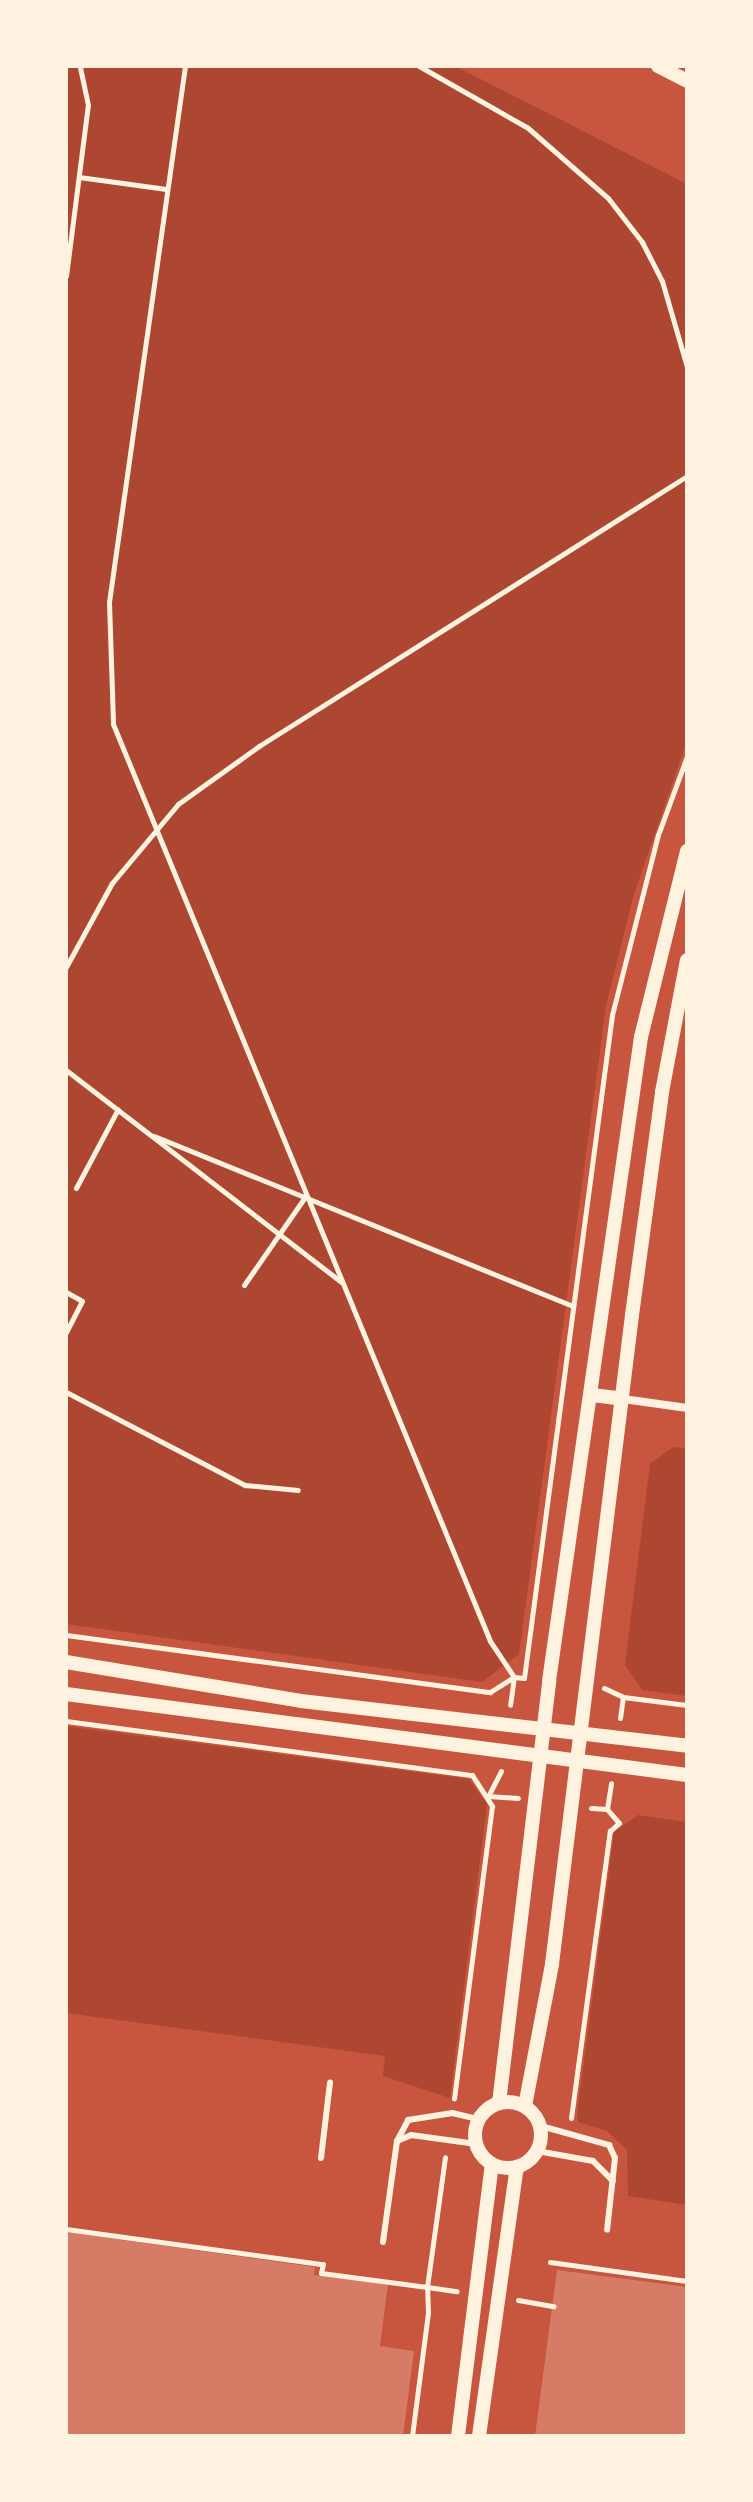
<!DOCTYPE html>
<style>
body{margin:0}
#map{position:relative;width:753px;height:2502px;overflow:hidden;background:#c8553d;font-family:"Asap Condensed",sans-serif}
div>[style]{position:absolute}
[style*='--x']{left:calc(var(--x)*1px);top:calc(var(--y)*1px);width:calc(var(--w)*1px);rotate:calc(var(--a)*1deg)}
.green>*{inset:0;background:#ae4732}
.building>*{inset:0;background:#d67c66}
.path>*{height:5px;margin:-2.5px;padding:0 2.5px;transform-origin:2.5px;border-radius:2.5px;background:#fff3e0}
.service>*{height:6px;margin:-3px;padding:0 3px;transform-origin:3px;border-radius:3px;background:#fff3e0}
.minor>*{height:8px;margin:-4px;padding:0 4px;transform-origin:4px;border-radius:4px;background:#fff3e0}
.tertiary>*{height:14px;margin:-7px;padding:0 7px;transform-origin:7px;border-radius:7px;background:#fff3e0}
.tertiary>.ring{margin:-7px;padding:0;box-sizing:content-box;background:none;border:14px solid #fff3e0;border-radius:50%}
span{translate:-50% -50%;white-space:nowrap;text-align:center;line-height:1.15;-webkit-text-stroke:8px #fff3e0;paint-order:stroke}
.frame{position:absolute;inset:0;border:68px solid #fff3e0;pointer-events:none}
</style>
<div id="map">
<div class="green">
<div style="clip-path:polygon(66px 66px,455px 66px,687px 184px,687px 741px,633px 897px,606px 1006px,519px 1654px,482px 1682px,66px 1624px)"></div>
<div style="clip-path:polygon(673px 1447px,687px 1449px,687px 1696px,642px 1690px,625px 1665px,650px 1464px)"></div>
<div style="clip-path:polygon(66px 1726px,469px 1779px,487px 1804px,450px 2098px,383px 2076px,385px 2056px,66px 2013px)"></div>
<div style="clip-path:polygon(638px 1815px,687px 1822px,687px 2205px,628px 2196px,627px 2150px,607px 2131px,578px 2122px,577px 2115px,614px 1832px)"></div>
</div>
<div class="building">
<div style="clip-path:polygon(66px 2232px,315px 2267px,314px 2275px,388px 2284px,380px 2346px,414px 2351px,403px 2436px,66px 2436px)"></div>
<div style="clip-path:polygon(557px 2270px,687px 2287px,687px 2436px,535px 2436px)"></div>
</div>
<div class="path">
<div style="--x:185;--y:66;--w:541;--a:98.07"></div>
<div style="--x:109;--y:602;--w:122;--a:88.1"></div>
<div style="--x:113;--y:724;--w:991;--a:67.65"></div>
<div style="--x:490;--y:1641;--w:43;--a:56.3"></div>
<div style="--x:514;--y:1677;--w:28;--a:98"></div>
<div style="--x:419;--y:66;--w:125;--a:29.6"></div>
<div style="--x:528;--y:128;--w:106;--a:41.2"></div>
<div style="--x:608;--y:198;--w:56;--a:52.3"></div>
<div style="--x:642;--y:242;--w:44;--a:62.9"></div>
<div style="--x:662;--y:281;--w:90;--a:73.8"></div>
<div style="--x:79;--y:177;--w:88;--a:7.9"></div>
<div style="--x:66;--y:276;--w:172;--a:-82.7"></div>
<div style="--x:88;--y:105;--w:40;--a:-102"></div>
<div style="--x:66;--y:967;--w:96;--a:-61.3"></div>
<div style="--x:112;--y:883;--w:103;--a:-50.1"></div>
<div style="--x:178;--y:804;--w:100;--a:-35.6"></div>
<div style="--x:259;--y:746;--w:506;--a:-32.25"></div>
<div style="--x:66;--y:1070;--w:347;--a:37.6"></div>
<div style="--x:154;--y:1136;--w:452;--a:22.1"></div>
<div style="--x:76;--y:1188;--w:89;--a:-62"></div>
<div style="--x:244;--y:1285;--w:107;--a:-55.3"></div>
<div style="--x:66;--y:1292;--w:18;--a:29"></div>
<div style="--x:82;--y:1301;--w:35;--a:117"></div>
<div style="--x:66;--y:1392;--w:202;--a:27.5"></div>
<div style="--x:245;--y:1485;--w:53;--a:5.4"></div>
<div style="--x:66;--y:1635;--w:428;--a:7.7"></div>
<div style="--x:490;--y:1692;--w:28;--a:-32"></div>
<div style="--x:514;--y:1677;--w:10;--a:6"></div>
<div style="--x:524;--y:1678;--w:669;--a:-82.44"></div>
<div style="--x:612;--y:1015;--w:186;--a:-75.7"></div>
<div style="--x:658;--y:835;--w:84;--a:-69.8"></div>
<div style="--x:604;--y:1688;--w:21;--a:25"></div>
<div style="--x:623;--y:1697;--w:64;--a:7.1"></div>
<div style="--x:620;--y:1718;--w:21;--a:-82"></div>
<div style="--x:66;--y:1721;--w:410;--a:7.6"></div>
<div style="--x:472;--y:1775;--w:37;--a:57"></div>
<div style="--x:492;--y:1806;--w:295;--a:97.4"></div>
<div style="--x:501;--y:1771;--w:28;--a:117"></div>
<div style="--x:488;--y:1796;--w:30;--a:4"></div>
<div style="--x:591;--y:1808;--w:16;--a:4"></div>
<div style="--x:571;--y:2118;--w:290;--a:-82.3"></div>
<div style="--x:610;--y:1831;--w:12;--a:-42"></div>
<div style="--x:619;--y:1823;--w:18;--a:-131"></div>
<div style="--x:607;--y:1809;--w:26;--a:-81"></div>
<div style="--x:66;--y:2229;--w:259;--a:7.8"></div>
<div style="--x:323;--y:2264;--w:9;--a:103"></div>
<div style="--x:321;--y:2273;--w:107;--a:7.5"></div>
<div style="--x:427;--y:2287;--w:131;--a:-82.1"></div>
<div style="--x:550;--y:2262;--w:138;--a:7.9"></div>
<div style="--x:518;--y:2300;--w:36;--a:10"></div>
<div style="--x:412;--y:2436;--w:125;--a:-82.6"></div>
<div style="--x:428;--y:2312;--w:25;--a:-92"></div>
<div style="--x:427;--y:2287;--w:30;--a:8"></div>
</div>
<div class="service">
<div style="--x:541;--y:2126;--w:71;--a:15.6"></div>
<div style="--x:609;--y:2145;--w:14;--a:65"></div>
<div style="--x:615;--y:2158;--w:72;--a:96.3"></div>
<div style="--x:397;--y:2141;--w:15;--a:-23"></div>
<div style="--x:411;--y:2135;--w:66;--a:7.9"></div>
<div style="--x:537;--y:2151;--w:57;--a:10.1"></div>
<div style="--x:593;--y:2161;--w:28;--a:45"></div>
<div style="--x:321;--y:2158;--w:76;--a:-83.2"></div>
<div style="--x:383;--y:2242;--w:102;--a:-82.1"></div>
<div style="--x:397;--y:2141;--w:24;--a:-62"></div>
<div style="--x:408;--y:2120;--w:45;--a:-9"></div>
<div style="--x:452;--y:2113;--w:28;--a:13"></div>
</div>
<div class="minor">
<div style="--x:623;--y:1399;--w:65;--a:8"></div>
</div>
<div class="tertiary">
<div style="--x:658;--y:66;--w:33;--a:27"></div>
<div style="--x:592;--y:1395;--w:31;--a:7"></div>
<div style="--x:66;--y:1662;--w:238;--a:9.4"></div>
<div style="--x:301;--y:1701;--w:389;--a:6.6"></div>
<div style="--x:66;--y:1694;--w:626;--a:7.43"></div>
<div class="ring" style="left:475px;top:2102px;width:52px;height:52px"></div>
<div style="--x:499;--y:2103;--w:425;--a:-83.2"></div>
<div style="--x:549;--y:1681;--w:651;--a:-81.87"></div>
<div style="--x:641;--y:1037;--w:192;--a:-76.1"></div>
<div style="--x:525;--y:2106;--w:145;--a:-79.2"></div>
<div style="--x:552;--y:1964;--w:654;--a:-82.97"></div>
<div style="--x:632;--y:1315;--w:225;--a:-82.3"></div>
<div style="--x:662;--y:1092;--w:134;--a:-79.3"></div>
<div style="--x:458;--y:2436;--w:274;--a:-82.9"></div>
<div style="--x:479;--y:2436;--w:272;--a:-82"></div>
</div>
<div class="frame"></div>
</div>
